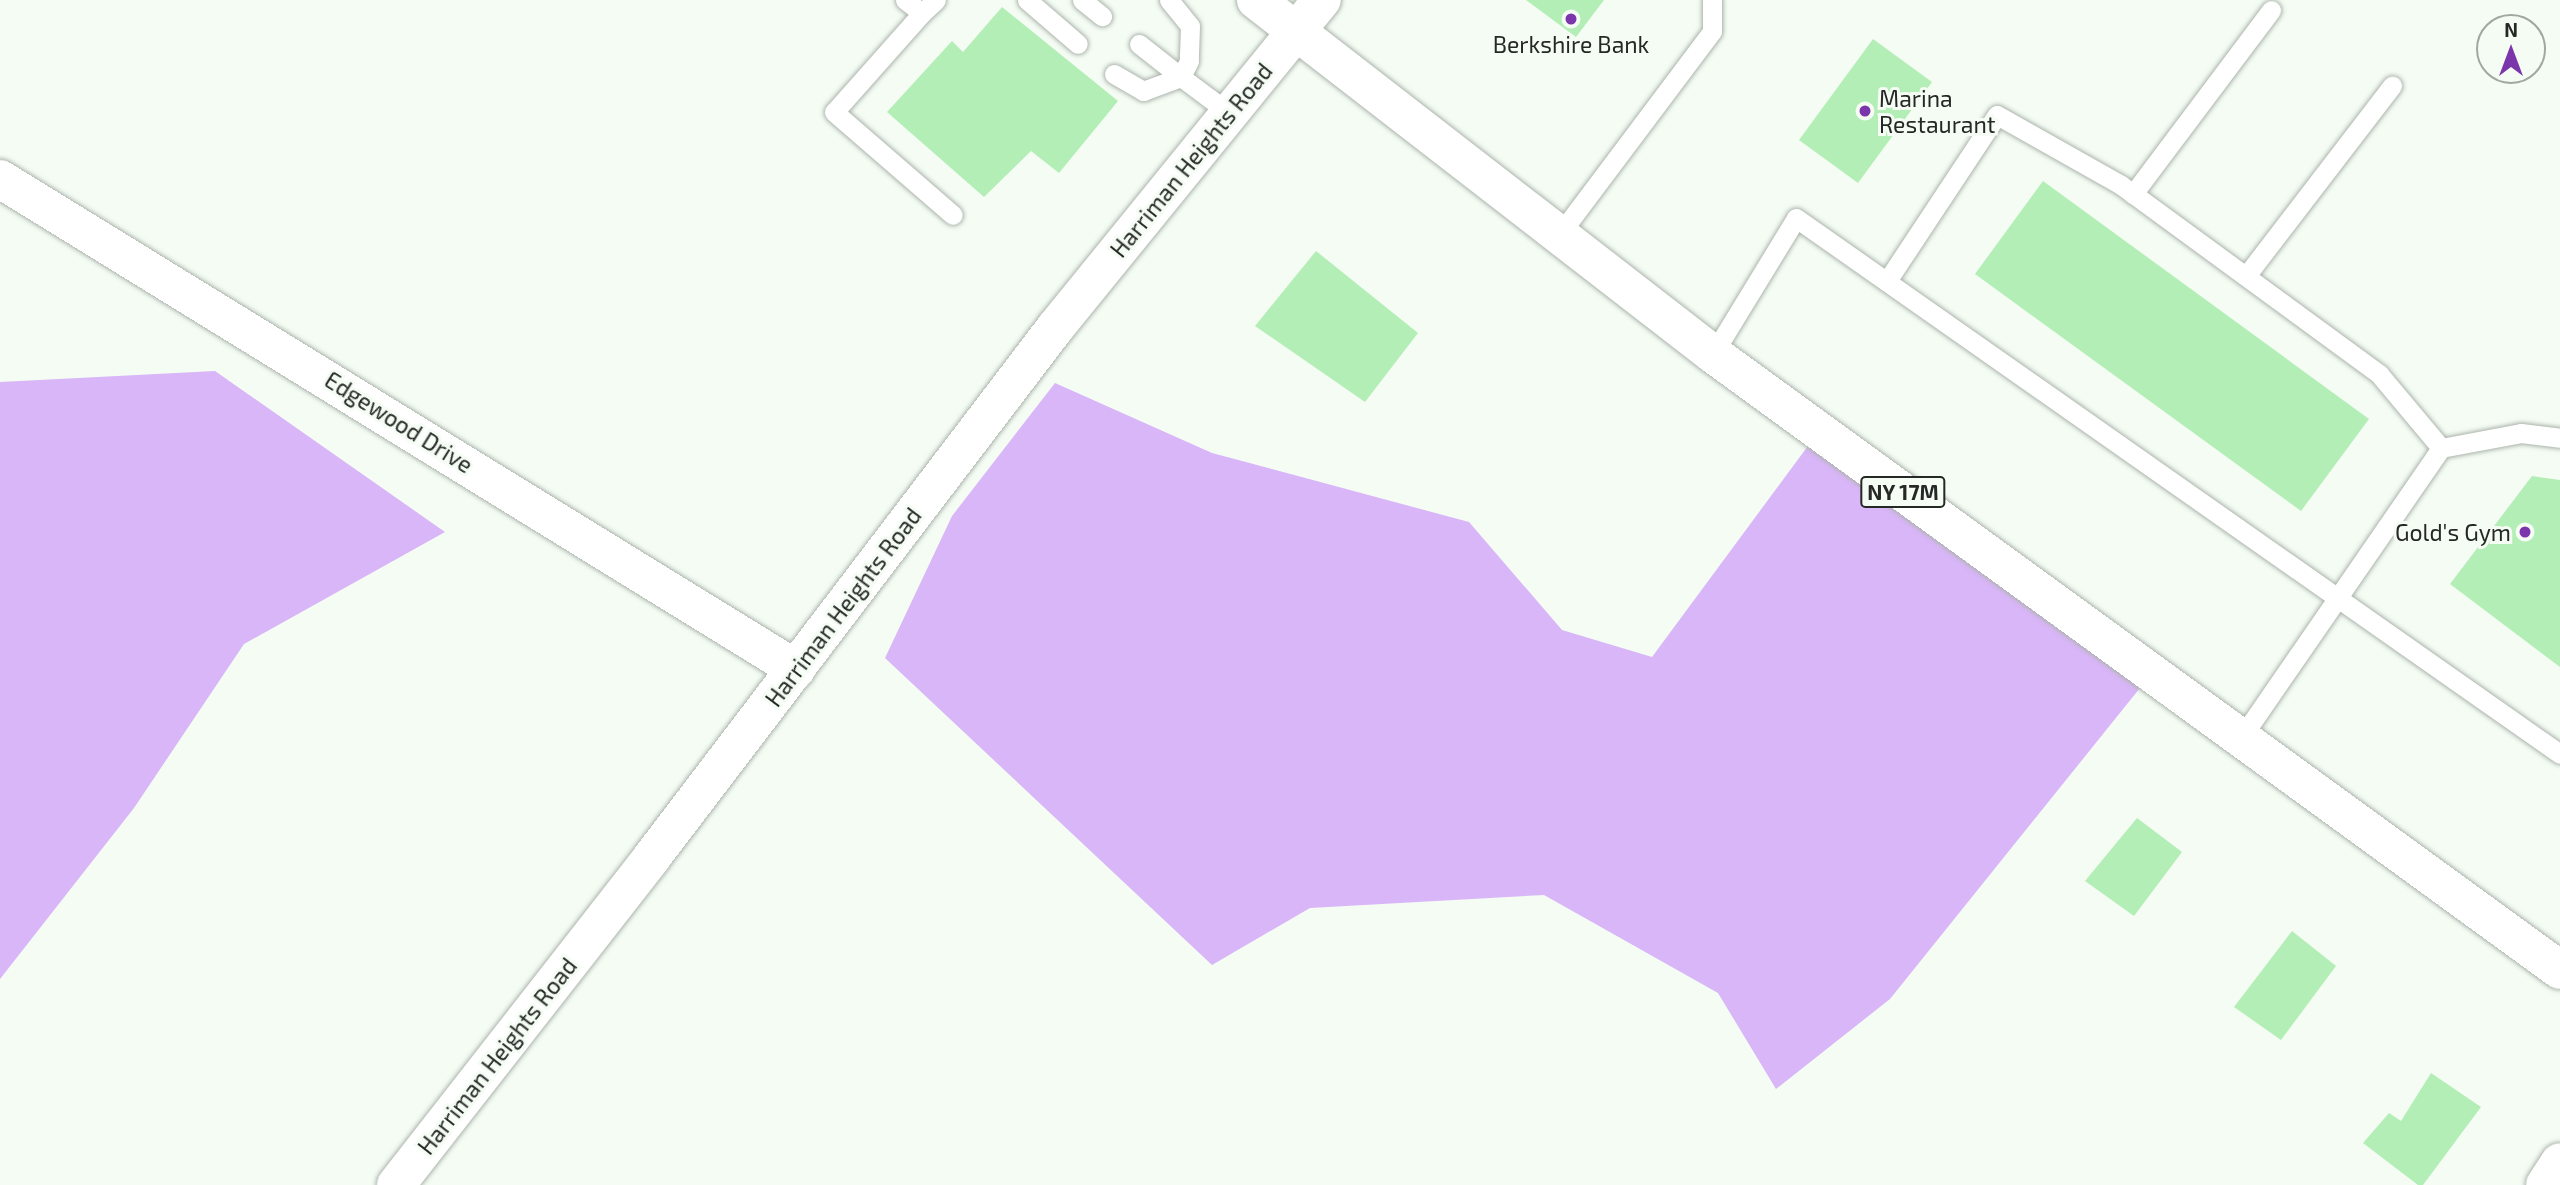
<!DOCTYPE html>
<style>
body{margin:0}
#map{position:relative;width:2560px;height:1185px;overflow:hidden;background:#f4fcf4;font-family:"Exo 2",sans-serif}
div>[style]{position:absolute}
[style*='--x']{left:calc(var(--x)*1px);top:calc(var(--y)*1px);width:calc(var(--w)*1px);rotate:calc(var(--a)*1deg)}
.forest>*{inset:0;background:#d8b6f7}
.building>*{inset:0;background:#b3eeb6}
.roads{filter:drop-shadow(0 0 2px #acb4ac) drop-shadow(0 0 2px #acb4ac)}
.lane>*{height:19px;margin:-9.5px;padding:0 9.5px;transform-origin:9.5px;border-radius:9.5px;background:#fff}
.street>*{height:38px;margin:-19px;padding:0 19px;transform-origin:19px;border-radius:19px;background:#fff}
.secondary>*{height:38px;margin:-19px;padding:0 19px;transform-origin:19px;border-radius:19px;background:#fff}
.primary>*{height:38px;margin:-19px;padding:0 19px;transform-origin:19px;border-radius:19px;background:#fff}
.dots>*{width:19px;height:19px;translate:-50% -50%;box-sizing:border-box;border:4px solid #f4fcf4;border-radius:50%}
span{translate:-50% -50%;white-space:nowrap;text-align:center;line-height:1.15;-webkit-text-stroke:6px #f4fcf4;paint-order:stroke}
.shield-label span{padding:2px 5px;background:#f4fcf4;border:2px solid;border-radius:5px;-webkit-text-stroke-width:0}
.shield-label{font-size:21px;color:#252825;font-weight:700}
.poi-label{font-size:23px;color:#252825}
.left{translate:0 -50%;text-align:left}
.right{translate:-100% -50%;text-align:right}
.street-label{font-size:23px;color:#252825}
.north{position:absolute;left:2476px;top:14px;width:70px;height:70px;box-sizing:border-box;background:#f4fcf4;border:2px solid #a1a7a1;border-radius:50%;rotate:0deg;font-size:19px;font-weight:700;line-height:28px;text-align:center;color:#252825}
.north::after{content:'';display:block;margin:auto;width:24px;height:32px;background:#7a36aa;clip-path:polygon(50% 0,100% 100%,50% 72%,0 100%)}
</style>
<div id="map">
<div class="forest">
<div style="clip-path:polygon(215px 371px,445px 532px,244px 644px,134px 808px,0 979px,0 382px)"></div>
<div style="clip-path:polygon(1055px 383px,1212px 453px,1469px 522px,1562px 630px,1652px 657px,1819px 431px,2152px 673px,1890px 999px,1776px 1089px,1718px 993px,1544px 895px,1310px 908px,1212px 965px,885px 658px,952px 516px)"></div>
</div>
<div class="building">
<div style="clip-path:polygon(1526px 0,1604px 0,1576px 37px)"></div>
<div style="clip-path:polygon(1002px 7px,1118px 101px,1059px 173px,1031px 151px,984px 197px,887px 112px,952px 41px,963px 52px)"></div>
<div style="clip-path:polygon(1873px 39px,1932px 82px,1858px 183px,1799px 140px)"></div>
<div style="clip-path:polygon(2043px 181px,2369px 419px,2301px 511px,1975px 274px)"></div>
<div style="clip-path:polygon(1316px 251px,1418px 333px,1365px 402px,1255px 326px)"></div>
<div style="clip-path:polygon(2532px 476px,2560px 480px,2560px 667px,2450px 584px)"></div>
<div style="clip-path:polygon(2137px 818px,2182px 852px,2134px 916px,2085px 881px)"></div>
<div style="clip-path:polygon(2292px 931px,2336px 966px,2281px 1040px,2234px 1007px)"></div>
<div style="clip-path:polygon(2431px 1073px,2481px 1107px,2423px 1185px,2418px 1185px,2363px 1143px,2389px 1113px,2401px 1121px)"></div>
</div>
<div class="roads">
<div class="lane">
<div style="--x:905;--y:0;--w:21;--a:37"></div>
<div style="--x:922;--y:13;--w:19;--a:-43"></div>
<div style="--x:1027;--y:0;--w:67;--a:40.8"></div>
<div style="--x:1082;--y:0;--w:26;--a:39"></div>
<div style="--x:1169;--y:0;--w:33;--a:51"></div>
<div style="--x:1190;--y:26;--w:35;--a:92"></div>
<div style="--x:1189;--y:61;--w:18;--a:117"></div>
<div style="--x:1181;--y:77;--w:59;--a:36.7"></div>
<div style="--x:922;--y:13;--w:132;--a:131.6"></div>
<div style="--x:834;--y:112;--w:157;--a:40.9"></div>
<div style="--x:1139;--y:44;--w:53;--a:38.2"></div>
<div style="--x:1114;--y:74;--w:34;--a:30"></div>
<div style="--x:1143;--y:91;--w:40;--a:-20.2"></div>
<div style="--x:2133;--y:194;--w:230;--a:-53.1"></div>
<div style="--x:1559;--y:235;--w:255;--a:-53.1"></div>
<div style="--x:1712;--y:31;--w:31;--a:-90"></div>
<div style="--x:2246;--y:276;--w:240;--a:-52.5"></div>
<div style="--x:1887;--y:281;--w:199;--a:-56.5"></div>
<div style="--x:1997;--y:115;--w:142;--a:29.4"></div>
<div style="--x:2121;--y:185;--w:320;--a:36.2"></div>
<div style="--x:2379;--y:374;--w:97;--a:50"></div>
<div style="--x:1713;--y:354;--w:159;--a:-58.6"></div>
<div style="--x:1796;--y:218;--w:933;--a:35.05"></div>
<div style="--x:2241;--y:738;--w:352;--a:-55.4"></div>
<div style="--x:2441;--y:448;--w:81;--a:-10.6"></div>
<div style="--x:2521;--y:433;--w:39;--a:7"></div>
</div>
<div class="street">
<div style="--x:0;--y:179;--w:935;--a:31.62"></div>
<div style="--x:2545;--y:1185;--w:27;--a:-57"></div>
</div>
<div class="secondary">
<div style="--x:396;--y:1185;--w:416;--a:-52"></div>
<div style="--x:652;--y:857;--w:665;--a:-52.7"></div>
<div style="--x:1055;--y:328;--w:423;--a:-50.9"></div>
</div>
<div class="primary">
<div style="--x:1256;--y:0;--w:578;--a:37.76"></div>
<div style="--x:1713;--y:354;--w:1047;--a:36.03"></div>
</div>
</div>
<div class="dots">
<div style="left:1571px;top:19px;background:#7a36aa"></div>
<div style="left:1865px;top:111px;background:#7a36aa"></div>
<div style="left:2525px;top:532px;background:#7a36aa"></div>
</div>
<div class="shield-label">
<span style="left:1903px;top:492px">NY 17M</span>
</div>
<div class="poi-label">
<span style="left:1571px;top:44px">Berkshire Bank</span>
<span class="left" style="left:1879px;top:111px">Marina<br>Restaurant</span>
<span class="right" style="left:2511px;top:532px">Gold's Gym</span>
</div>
<div class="street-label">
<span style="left:1191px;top:160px;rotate:-51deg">Harriman Heights Road</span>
<span style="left:399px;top:422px;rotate:32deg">Edgewood Drive</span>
<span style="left:843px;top:607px;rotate:-53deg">Harriman Heights Road</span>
<span style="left:497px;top:1056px;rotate:-52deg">Harriman Heights Road</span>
</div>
<div class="north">N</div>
</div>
